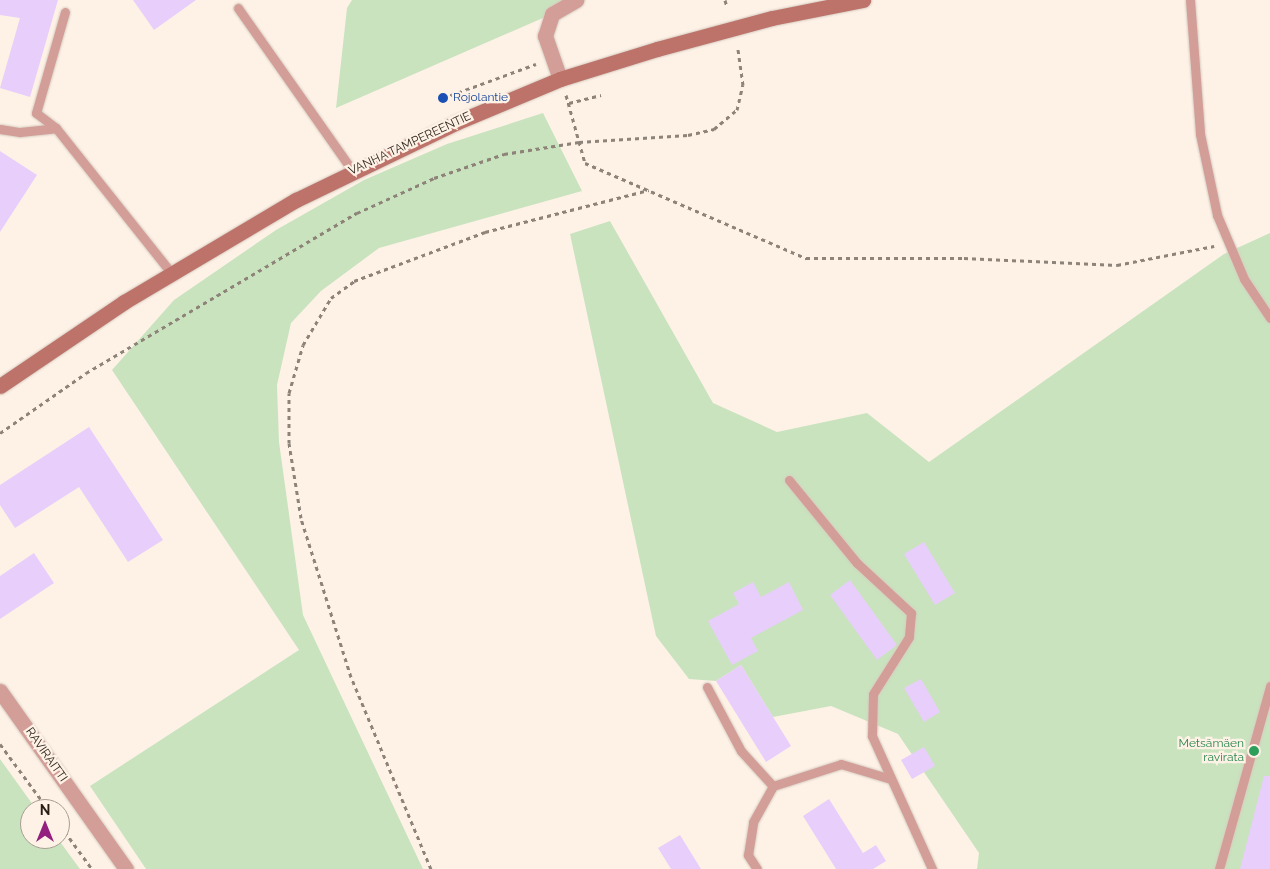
<!DOCTYPE html>
<meta charset="utf-8">
<style>
body{margin:0}
#map{position:relative;width:1270px;height:869px;overflow:hidden;background:#fef2e7;font-family:Raleway,sans-serif}
div>[style]{position:absolute}
[style*='--x']{left:calc(var(--x)*1px);top:calc(var(--y)*1px);width:calc(var(--w)*1px);rotate:calc(var(--a)*1deg)}
.green>*{inset:0;background:#c9e3be}
.building>*{inset:0;background:#e8cefb}
.path>*{height:3px;margin-top:-1.5px;transform-origin:0;background:repeating-linear-gradient(90deg,#8e8378 0 4px,transparent 0 8px)}
.roads{filter:drop-shadow(0 0 1px #d7ccc1) drop-shadow(0 0 1px #d7ccc1)}
.service>*{height:9px;margin:-4.5px;padding:0 4.5px;transform-origin:4.5px;border-radius:4.5px;background:#d39e97}
.minor>*{height:15px;margin:-7.5px;padding:0 7.5px;transform-origin:7.5px;border-radius:7.5px;background:#d39e97}
.secondary>*{height:15px;margin:-7.5px;padding:0 7.5px;transform-origin:7.5px;border-radius:7.5px;background:#be736a}
.dots>*{width:14px;height:14px;translate:-50% -50%;box-sizing:border-box;border:2px solid #fef2e7;border-radius:50%}
span{translate:-50% -50%;white-space:nowrap;text-align:center;line-height:1.15;-webkit-text-stroke:4.5px #fef2e7;paint-order:stroke}
.transit-label{font-size:12px;color:#164399}
.left{translate:0 -50%;text-align:left}
.street-label{font-size:12px;color:#281e13}
.leisure-label{font-size:12px;color:#27864d}
.right{translate:-100% -50%;text-align:right}
.north{position:absolute;left:20px;top:799px;width:50px;height:50px;box-sizing:border-box;background:#fef2e7;border:1px solid #a89d92;border-radius:50%;rotate:0deg;font-size:14px;font-weight:700;line-height:20px;text-align:center;color:#281e13}
.north::after{content:'';display:block;margin:auto;width:18px;height:22px;background:#93207e;clip-path:polygon(50% 0,100% 100%,50% 72%,0 100%)}
</style>
<div id="map">
<div class="green">
<div style="clip-path:polygon(352px 0,576px 0,552px 14px,336px 108px,347px 8px)"></div>
<div style="clip-path:polygon(543px 113px,582px 191px,379px 248px,321px 291px,291px 323px,277px 385px,279px 442px,303px 615px,423px 869px,146px 869px,90px 786px,299px 650px,112px 370px,174px 300px,276px 230px,364px 180px,447px 144px)"></div>
<div style="clip-path:polygon(610px 221px,713px 403px,777px 432px,867px 413px,929px 462px,1224px 254px,1270px 233px,1270px 869px,977px 869px,979px 853px,898px 734px,831px 706px,773px 717px,741px 665px,716px 681px,689px 679px,656px 636px,570px 234px)"></div>
<div style="clip-path:polygon(0 759px,36px 809px,30px 809px,30px 839px,58px 839px,80px 869px,0 869px)"></div>
</div>
<div class="building">
<div style="clip-path:polygon(0 0,58px 0,30px 97px,0 88px,20px 18px,0 15px)"></div>
<div style="clip-path:polygon(133px 0,196px 0,154px 30px)"></div>
<div style="clip-path:polygon(0 151px,37px 175px,0 232px)"></div>
<div style="clip-path:polygon(89px 427px,163px 540px,128px 562px,79px 487px,15px 528px,0 505px,0 485px)"></div>
<div style="clip-path:polygon(924px 542px,955px 593px,935px 605px,904px 554px)"></div>
<div style="clip-path:polygon(34px 553px,54px 583px,0 619px,0 576px)"></div>
<div style="clip-path:polygon(850px 580px,897px 645px,877px 660px,830px 595px)"></div>
<div style="clip-path:polygon(753px 582px,761px 597px,789px 582px,803px 610px,751px 638px,758px 651px,732px 665px,708px 621px,739px 604px,733px 593px)"></div>
<div style="clip-path:polygon(741px 665px,791px 746px,766px 762px,716px 681px)"></div>
<div style="clip-path:polygon(921px 679px,940px 712px,924px 722px,904px 688px)"></div>
<div style="clip-path:polygon(924px 747px,935px 766px,912px 779px,901px 760px)"></div>
<div style="clip-path:polygon(1264px 776px,1270px 776px,1270px 869px,1240px 869px)"></div>
<div style="clip-path:polygon(829px 799px,863px 853px,876px 845px,886px 861px,873px 869px,836px 869px,803px 816px)"></div>
<div style="clip-path:polygon(680px 835px,701px 869px,671px 869px,658px 848px)"></div>
</div>
<div class="path">
<div style="--x:725;--y:0;--w:7;--a:74"></div>
<div style="--x:566;--y:95;--w:71;--a:74.4"></div>
<div style="--x:585;--y:163;--w:241;--a:23.3"></div>
<div style="--x:806;--y:258;--w:158;--a:0"></div>
<div style="--x:964;--y:258;--w:153;--a:2.6"></div>
<div style="--x:1117;--y:265;--w:99;--a:-11.1"></div>
<div style="--x:443;--y:98;--w:99;--a:-20.1"></div>
<div style="--x:569;--y:103;--w:33;--a:-14"></div>
<div style="--x:0;--y:433;--w:105;--a:-34.9"></div>
<div style="--x:86;--y:373;--w:315;--a:-30.6"></div>
<div style="--x:357;--y:213;--w:85;--a:-24.4"></div>
<div style="--x:434;--y:178;--w:74;--a:-18.9"></div>
<div style="--x:504;--y:154;--w:76;--a:-9.1"></div>
<div style="--x:579;--y:142;--w:109;--a:-3.7"></div>
<div style="--x:688;--y:135;--w:27;--a:-13"></div>
<div style="--x:714;--y:129;--w:30;--a:-40"></div>
<div style="--x:737;--y:110;--w:26;--a:-77"></div>
<div style="--x:743;--y:85;--w:36;--a:-98"></div>
<div style="--x:0;--y:744;--w:81;--a:53.6"></div>
<div style="--x:60;--y:825;--w:54;--a:54"></div>
<div style="--x:431;--y:869;--w:208;--a:-112.6"></div>
<div style="--x:351;--y:677;--w:167;--a:-107.5"></div>
<div style="--x:301;--y:518;--w:76;--a:-99.1"></div>
<div style="--x:289;--y:443;--w:50;--a:-90"></div>
<div style="--x:289;--y:393;--w:50;--a:-73.7"></div>
<div style="--x:303;--y:345;--w:55;--a:-59.2"></div>
<div style="--x:331;--y:298;--w:29;--a:-36"></div>
<div style="--x:354;--y:281;--w:140;--a:-20.5"></div>
<div style="--x:485;--y:232;--w:169;--a:-14.4"></div>
</div>
<div class="roads">
<div class="service">
<div style="--x:1190;--y:0;--w:134;--a:85.7"></div>
<div style="--x:1200;--y:134;--w:83;--a:78.1"></div>
<div style="--x:1217;--y:215;--w:69;--a:67.1"></div>
<div style="--x:1244;--y:279;--w:47;--a:56.3"></div>
<div style="--x:238;--y:8;--w:198;--a:54.9"></div>
<div style="--x:56;--y:128;--w:25;--a:-143"></div>
<div style="--x:36;--y:113;--w:105;--a:-74"></div>
<div style="--x:0;--y:129;--w:20;--a:9"></div>
<div style="--x:20;--y:132;--w:36;--a:-6"></div>
<div style="--x:56;--y:128;--w:186;--a:51.5"></div>
<div style="--x:789;--y:480;--w:107;--a:50.7"></div>
<div style="--x:857;--y:563;--w:74;--a:42.8"></div>
<div style="--x:911;--y:613;--w:24;--a:95"></div>
<div style="--x:909;--y:637;--w:67;--a:122.3"></div>
<div style="--x:873;--y:694;--w:42;--a:91.4"></div>
<div style="--x:872;--y:736;--w:146;--a:65.7"></div>
<div style="--x:707;--y:687;--w:72;--a:62"></div>
<div style="--x:741;--y:751;--w:47;--a:47.6"></div>
<div style="--x:773;--y:786;--w:71;--a:-17.9"></div>
<div style="--x:841;--y:764;--w:52;--a:16.7"></div>
<div style="--x:757;--y:869;--w:17;--a:-123"></div>
<div style="--x:748;--y:855;--w:33;--a:-81"></div>
<div style="--x:753;--y:822;--w:41;--a:-60.9"></div>
<div style="--x:1219;--y:869;--w:190;--a:-74.4"></div>
</div>
<div class="minor">
<div style="--x:560;--y:79;--w:46;--a:-109.2"></div>
<div style="--x:545;--y:36;--w:23;--a:-72"></div>
<div style="--x:552;--y:14;--w:28;--a:-30"></div>
<div style="--x:0;--y:691;--w:218;--a:54.7"></div>
</div>
<div class="secondary">
<div style="--x:0;--y:386;--w:150;--a:-34.1"></div>
<div style="--x:124;--y:302;--w:200;--a:-30.7"></div>
<div style="--x:296;--y:200;--w:177;--a:-25.8"></div>
<div style="--x:455;--y:123;--w:114;--a:-22.7"></div>
<div style="--x:560;--y:79;--w:102;--a:-17.2"></div>
<div style="--x:657;--y:49;--w:119;--a:-15.1"></div>
<div style="--x:772;--y:18;--w:93;--a:-11.2"></div>
</div>
</div>
<div class="dots">
<div style="left:443px;top:98px;background:#1a4fb4"></div>
<div style="left:1254px;top:751px;background:#2e9e5b"></div>
</div>
<div class="transit-label">
<span class="left" style="left:453px;top:98px">Rojolantie</span>
</div>
<div class="street-label">
<span style="left:410px;top:144px;rotate:-25deg">VANHA TAMPEREENTIE</span>
<span style="left:46px;top:755px;rotate:55deg">RAVIRAITTI</span>
</div>
<div class="leisure-label">
<span class="right" style="left:1244px;top:751px">Metsämäen<br>ravirata</span>
</div>
<div class="north">N</div>
</div>
